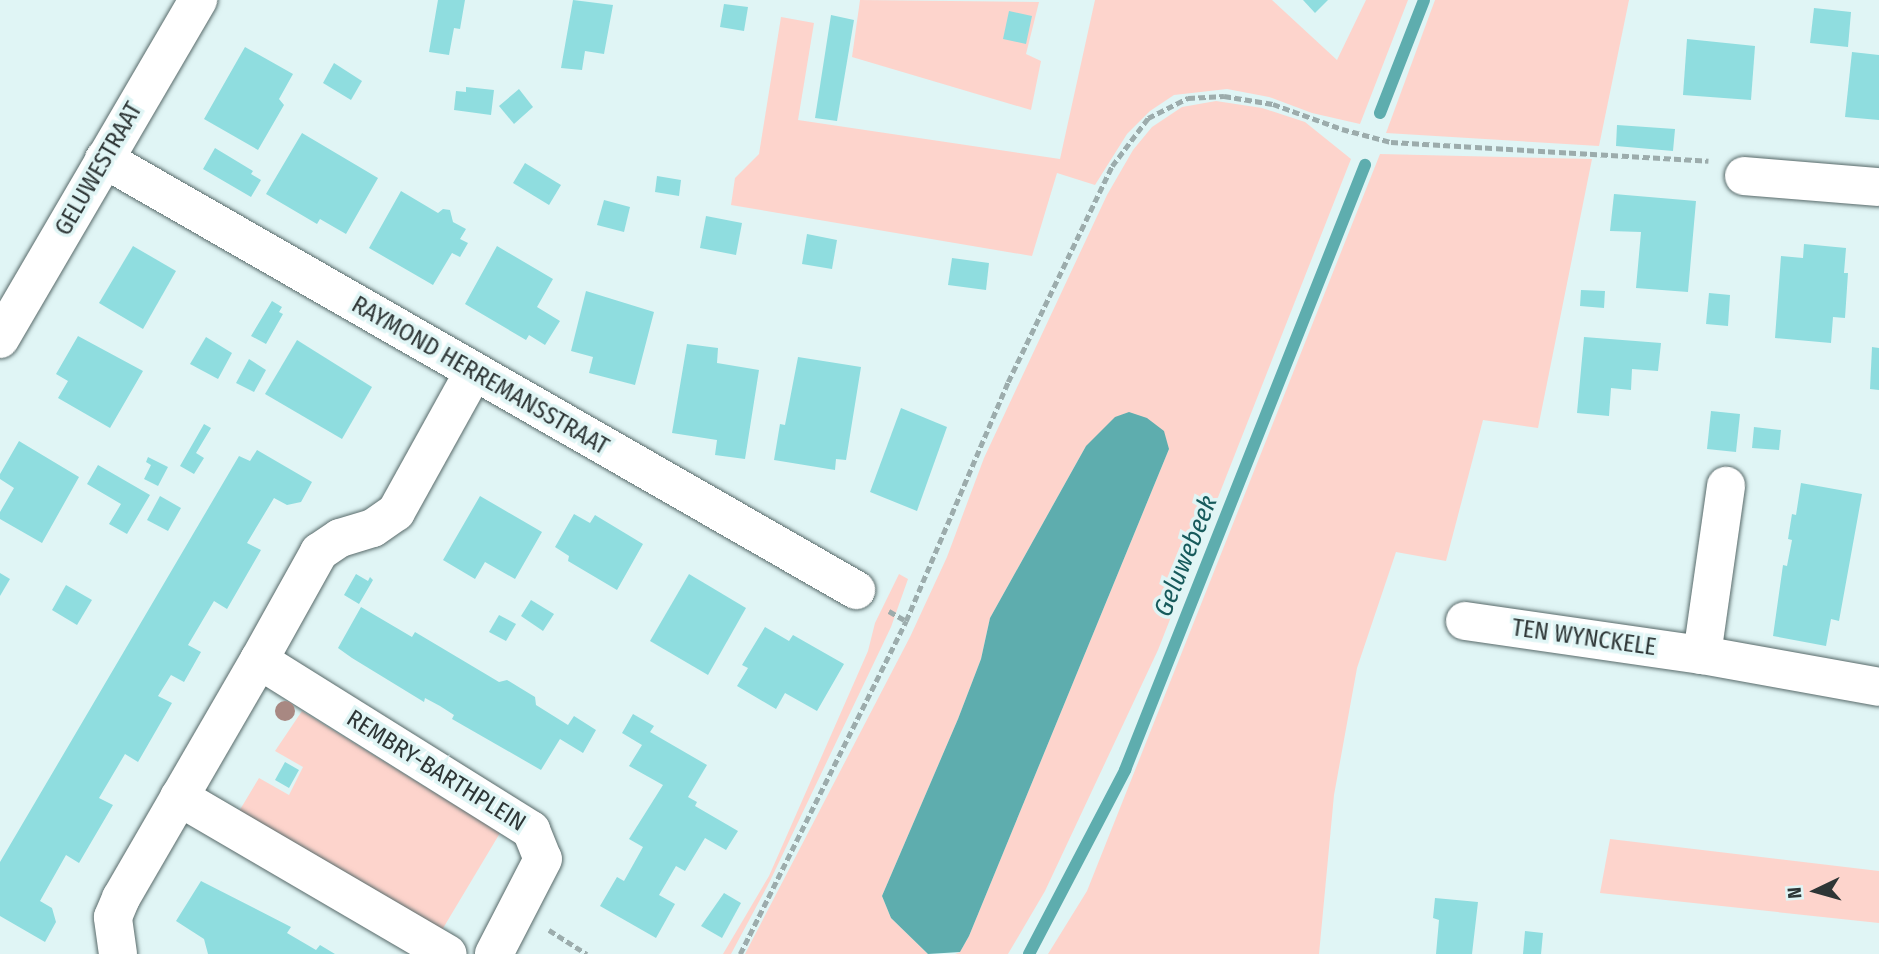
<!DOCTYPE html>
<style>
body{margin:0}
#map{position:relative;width:1879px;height:954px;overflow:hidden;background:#e0f5f5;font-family:"Fira Sans Condensed",sans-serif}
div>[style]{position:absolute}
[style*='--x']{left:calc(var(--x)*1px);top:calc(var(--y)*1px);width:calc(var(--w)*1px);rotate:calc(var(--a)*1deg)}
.green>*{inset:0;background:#fdd4cc}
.water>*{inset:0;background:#5eadae}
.stream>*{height:12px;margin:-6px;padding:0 6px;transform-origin:6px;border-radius:6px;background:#5eadae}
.building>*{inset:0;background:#8fdddf}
.path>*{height:4.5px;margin-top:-2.25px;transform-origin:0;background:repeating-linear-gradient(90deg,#9cacac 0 7px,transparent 0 10.5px)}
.roads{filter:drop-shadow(0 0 2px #586a6a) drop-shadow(0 0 2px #586a6a)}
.minor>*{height:38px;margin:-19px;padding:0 19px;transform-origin:19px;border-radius:19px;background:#fff}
.trees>*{width:20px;height:20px;margin:-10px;border-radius:50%;background:#a88882}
span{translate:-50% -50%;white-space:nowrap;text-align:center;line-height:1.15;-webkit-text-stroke:7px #e0f5f5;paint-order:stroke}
.street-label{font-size:24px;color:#2e3636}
.water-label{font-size:26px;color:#165a5b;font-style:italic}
.north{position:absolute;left:1781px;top:856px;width:70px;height:70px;-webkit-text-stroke:5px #e0f5f5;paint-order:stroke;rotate:265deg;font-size:19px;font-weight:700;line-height:28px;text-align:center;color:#2e3636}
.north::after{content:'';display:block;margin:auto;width:24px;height:32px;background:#2e3636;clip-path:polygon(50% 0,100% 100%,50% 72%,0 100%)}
</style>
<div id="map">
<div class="green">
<div style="clip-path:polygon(860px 0,1039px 2px,1026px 54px,1041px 61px,1031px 110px,852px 57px)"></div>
<div style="clip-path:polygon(1095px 0,1272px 0,1337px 60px,1366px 0,1408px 0,1360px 124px,1312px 113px,1269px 97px,1227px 89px,1174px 95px,1150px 111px,1127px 134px,1095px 185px,1057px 173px,1032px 256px,731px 205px,735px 178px,759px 154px,781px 17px,814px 23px,798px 120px,1060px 159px)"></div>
<div style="clip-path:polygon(1435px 0,1629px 0,1599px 146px,1386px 133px)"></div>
<div style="clip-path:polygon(1216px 101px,1262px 108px,1305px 122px,1351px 159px,1158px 650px,1045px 891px,1008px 954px,955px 954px,960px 952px,969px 936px,1169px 449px,1086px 446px,990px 618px,981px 659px,958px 719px,882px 896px,891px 918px,928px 954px,745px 954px,910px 637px,947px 557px,984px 458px,1107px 195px,1133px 150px,1152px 127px,1182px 107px)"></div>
<div style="clip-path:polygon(1380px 154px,1592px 159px,1538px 428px,1483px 420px,1446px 561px,1396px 552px,1357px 668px,1334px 795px,1319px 954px,1048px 954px,1087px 891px)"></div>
<div style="clip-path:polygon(899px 574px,908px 579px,891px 627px,770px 881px,731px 954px,723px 954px,769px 876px,868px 651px,875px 623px)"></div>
<div style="clip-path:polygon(302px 711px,500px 833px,439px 935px,238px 813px,259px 778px,289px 795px,303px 767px,275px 751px)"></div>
<div style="clip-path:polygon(1610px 839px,1879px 871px,1879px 923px,1600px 893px)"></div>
</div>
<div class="water">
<div style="clip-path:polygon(1129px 412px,1147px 418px,1164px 431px,1169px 449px,969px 936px,960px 952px,928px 954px,891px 918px,882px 896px,958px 719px,981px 659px,990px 618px,1086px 446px,1115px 417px)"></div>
</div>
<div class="stream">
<div style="--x:1380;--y:113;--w:121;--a:-68.7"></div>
<div style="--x:1029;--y:954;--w:208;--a:-62.4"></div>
<div style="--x:1125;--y:770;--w:651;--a:-68.36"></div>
</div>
<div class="building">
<div style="clip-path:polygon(438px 0,465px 0,460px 29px,454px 28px,449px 55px,429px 52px)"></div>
<div style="clip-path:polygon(573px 0,613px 5px,604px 54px,585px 51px,582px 70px,561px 68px)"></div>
<div style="clip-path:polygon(1303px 0,1328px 0,1315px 13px)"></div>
<div style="clip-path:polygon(724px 4px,748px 7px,744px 31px,720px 27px)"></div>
<div style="clip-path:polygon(1814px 8px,1851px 12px,1848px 47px,1810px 43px)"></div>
<div style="clip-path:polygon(1009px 11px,1032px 16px,1026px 44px,1003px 39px)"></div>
<div style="clip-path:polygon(831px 15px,854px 20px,837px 121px,815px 118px)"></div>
<div style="clip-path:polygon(1687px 39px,1755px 46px,1751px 100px,1683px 95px)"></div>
<div style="clip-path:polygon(245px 47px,293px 74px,279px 99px,284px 105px,258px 150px,204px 119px)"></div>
<div style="clip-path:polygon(1852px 52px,1879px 55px,1879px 120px,1845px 117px)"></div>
<div style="clip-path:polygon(334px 63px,362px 81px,351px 100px,323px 83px)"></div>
<div style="clip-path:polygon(466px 87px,494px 90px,491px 115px,454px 110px,456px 91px,466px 92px)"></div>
<div style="clip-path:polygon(519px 89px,533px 107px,514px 124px,499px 106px)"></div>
<div style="clip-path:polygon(1617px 125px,1675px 129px,1673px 151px,1616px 146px)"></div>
<div style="clip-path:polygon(302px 133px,378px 178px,346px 234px,320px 219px,317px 224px,266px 194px)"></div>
<div style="clip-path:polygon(215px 148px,253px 171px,251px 174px,261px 180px,251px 197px,203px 169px)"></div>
<div style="clip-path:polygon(525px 163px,561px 185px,549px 205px,513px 183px)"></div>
<div style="clip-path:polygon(657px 176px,681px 180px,679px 196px,655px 192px)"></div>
<div style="clip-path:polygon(401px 191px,438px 213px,443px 209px,450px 210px,453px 222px,466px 229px,460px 239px,468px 243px,460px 257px,452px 253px,433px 285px,369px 248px)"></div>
<div style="clip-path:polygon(1614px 194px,1696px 201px,1688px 292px,1636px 288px,1641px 232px,1610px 231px)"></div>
<div style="clip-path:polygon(604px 200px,630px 207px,624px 232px,597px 225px)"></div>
<div style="clip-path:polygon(706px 216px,742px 223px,736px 255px,700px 248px)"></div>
<div style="clip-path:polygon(807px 234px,837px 240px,832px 269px,802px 264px)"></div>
<div style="clip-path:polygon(1804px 244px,1846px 248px,1844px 273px,1848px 273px,1845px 318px,1833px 317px,1831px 343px,1775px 338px,1781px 256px,1803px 258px)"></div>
<div style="clip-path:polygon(133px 246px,176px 271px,143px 329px,99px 303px)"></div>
<div style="clip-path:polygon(497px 246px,553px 279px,537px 307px,560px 321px,545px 345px,529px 335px,526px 340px,465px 304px)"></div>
<div style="clip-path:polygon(952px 258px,989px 263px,986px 290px,948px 285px)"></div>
<div style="clip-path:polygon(1581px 290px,1605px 291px,1604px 308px,1580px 306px)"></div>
<div style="clip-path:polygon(586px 291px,654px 312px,635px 385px,589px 373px,593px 357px,571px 351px)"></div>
<div style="clip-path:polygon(1709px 293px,1730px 295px,1728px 326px,1706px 324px)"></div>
<div style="clip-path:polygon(272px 301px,282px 307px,279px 312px,283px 314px,266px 344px,251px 336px)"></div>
<div style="clip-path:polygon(78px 336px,143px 371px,110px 428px,58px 398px,68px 381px,56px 374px)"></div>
<div style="clip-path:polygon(206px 337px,232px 353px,218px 379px,190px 364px)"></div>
<div style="clip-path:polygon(1584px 337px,1661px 343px,1658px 371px,1632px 369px,1631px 390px,1611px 388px,1609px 416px,1577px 413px)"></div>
<div style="clip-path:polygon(297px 340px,372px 387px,342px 439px,265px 394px)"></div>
<div style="clip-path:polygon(687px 344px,718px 348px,717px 363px,759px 370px,745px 459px,715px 455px,717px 440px,672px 433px)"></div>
<div style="clip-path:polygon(1872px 347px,1879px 348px,1879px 390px,1870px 389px)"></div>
<div style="clip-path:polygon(798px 357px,861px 367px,846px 460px,836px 459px,835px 470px,774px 460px,780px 424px,785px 425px)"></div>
<div style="clip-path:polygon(249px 359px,266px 370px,254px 392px,236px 383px)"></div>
<div style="clip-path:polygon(901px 408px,947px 427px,917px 511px,870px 492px)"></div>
<div style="clip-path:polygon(1711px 411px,1740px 414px,1736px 452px,1707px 449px)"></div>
<div style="clip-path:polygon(204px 424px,211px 428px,196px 453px,204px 458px,194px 474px,180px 466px)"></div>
<div style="clip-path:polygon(1754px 427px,1781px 430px,1779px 450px,1752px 448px)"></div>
<div style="clip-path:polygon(19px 441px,79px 477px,42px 543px,0 519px,0 512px,14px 488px,0 479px,0 474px)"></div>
<div style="clip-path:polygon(257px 450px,312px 482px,301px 502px,287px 505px,274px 498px,247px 543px,261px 550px,227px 609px,214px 601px,188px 645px,201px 652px,184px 682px,171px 675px,158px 696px,172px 703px,138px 762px,125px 754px,99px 798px,113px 805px,79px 863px,66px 855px,40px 901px,52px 908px,56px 922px,45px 942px,0 916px,0 862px,239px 456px,250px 461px)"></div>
<div style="clip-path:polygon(148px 457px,168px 467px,158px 486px,144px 479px,151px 465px,146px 462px)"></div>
<div style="clip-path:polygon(98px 465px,150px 495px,127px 534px,109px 524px,121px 504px,87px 484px)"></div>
<div style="clip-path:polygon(1801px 483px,1862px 494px,1839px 621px,1831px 619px,1826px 646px,1773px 636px,1783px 565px,1787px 566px,1792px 540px,1788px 539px,1792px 514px,1796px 515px)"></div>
<div style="clip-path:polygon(160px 496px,181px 508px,168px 531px,147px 520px)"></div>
<div style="clip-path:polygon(480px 496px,542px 532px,515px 579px,485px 562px,475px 579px,443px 560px)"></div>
<div style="clip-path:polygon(574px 514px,590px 523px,595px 515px,643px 544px,617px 590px,568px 561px,569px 556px,555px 547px)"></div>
<div style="clip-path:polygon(0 573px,10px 579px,0 596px)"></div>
<div style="clip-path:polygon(356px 574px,368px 581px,370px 577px,373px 580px,359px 604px,344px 595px)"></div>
<div style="clip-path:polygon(689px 574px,746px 608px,708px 675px,650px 641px)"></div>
<div style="clip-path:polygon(66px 585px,92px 600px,77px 625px,52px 610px)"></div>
<div style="clip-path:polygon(531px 600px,554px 614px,543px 631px,521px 616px)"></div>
<div style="clip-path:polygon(361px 607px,412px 637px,415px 632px,499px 682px,507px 680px,535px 697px,536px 705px,568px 725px,574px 716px,596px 730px,583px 753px,560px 739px,541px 770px,452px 719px,454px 715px,440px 706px,425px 698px,424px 702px,352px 658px,338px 648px)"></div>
<div style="clip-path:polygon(499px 615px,516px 624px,506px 641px,489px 632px)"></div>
<div style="clip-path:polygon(765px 627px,789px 641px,793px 635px,844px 664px,817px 711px,785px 693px,776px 709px,737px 686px,748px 668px,742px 665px)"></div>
<div style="clip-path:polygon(633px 714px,654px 726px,650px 732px,707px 765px,688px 797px,697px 802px,695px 806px,738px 831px,726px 850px,705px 838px,685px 871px,676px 866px,659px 895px,675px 904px,656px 938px,600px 906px,617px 877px,624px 881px,643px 847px,629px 839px,663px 785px,629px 766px,642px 745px,622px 733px)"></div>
<div style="clip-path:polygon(285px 762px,299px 770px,289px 788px,275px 780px)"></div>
<div style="clip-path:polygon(201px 881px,291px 927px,287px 933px,316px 950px,320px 945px,335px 954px,208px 954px,204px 939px,176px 921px)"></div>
<div style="clip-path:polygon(724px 893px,741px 903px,722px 938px,701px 926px)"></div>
<div style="clip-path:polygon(1435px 898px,1478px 902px,1472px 954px,1436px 954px,1439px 920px,1433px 918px)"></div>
<div style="clip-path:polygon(1525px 931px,1543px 933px,1541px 954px,1523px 954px)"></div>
</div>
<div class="path">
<div style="--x:889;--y:611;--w:20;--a:30"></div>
<div style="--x:549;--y:930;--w:45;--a:32.3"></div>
<div style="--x:740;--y:954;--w:372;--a:-63.5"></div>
<div style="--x:906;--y:621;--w:260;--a:-66.9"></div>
<div style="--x:1008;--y:382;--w:240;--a:-64.3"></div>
<div style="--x:1112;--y:166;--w:60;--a:-53.1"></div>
<div style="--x:1148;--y:118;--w:45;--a:-26.6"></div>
<div style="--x:1188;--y:98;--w:36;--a:-3"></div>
<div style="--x:1224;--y:96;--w:50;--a:9.3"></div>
<div style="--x:1273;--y:104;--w:73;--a:19.9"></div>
<div style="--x:1342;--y:129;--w:51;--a:14.9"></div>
<div style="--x:1391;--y:142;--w:318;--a:3.4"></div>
</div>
<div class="roads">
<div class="minor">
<div style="--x:104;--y:159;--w:867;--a:29.82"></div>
<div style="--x:1744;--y:176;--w:135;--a:4.7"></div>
<div style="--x:0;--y:339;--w:393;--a:-59.7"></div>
<div style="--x:1465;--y:621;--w:239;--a:8.2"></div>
<div style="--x:1702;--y:655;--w:180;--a:10.2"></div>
<div style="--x:1702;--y:655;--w:171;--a:-81.9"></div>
<div style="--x:259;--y:660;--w:321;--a:32"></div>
<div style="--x:531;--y:830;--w:31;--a:68"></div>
<div style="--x:543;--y:859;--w:107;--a:117.3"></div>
<div style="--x:179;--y:797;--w:311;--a:30.3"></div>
<div style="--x:118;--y:954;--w:37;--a:-98"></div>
<div style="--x:113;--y:917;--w:21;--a:-67"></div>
<div style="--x:121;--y:898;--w:275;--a:-59.9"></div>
<div style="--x:259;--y:660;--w:124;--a:-60.9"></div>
<div style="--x:319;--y:552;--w:25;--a:-34"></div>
<div style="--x:340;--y:538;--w:34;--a:-17"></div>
<div style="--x:373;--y:528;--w:28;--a:-35"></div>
<div style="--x:396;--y:512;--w:159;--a:-61"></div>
</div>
</div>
<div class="trees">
<div style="left:285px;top:711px"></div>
</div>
<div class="street-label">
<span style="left:99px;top:169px;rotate:-60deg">GELUWESTRAAT</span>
<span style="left:480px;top:376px;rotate:30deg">RAYMOND HERREMANSSTRAAT</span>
<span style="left:1584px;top:638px;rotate:8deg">TEN WYNCKELE</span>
<span style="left:436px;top:771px;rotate:32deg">REMBRY-BARTHPLEIN</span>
</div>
<div class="water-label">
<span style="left:1186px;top:556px;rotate:-68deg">Geluwebeek</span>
</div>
<div class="north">N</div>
</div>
